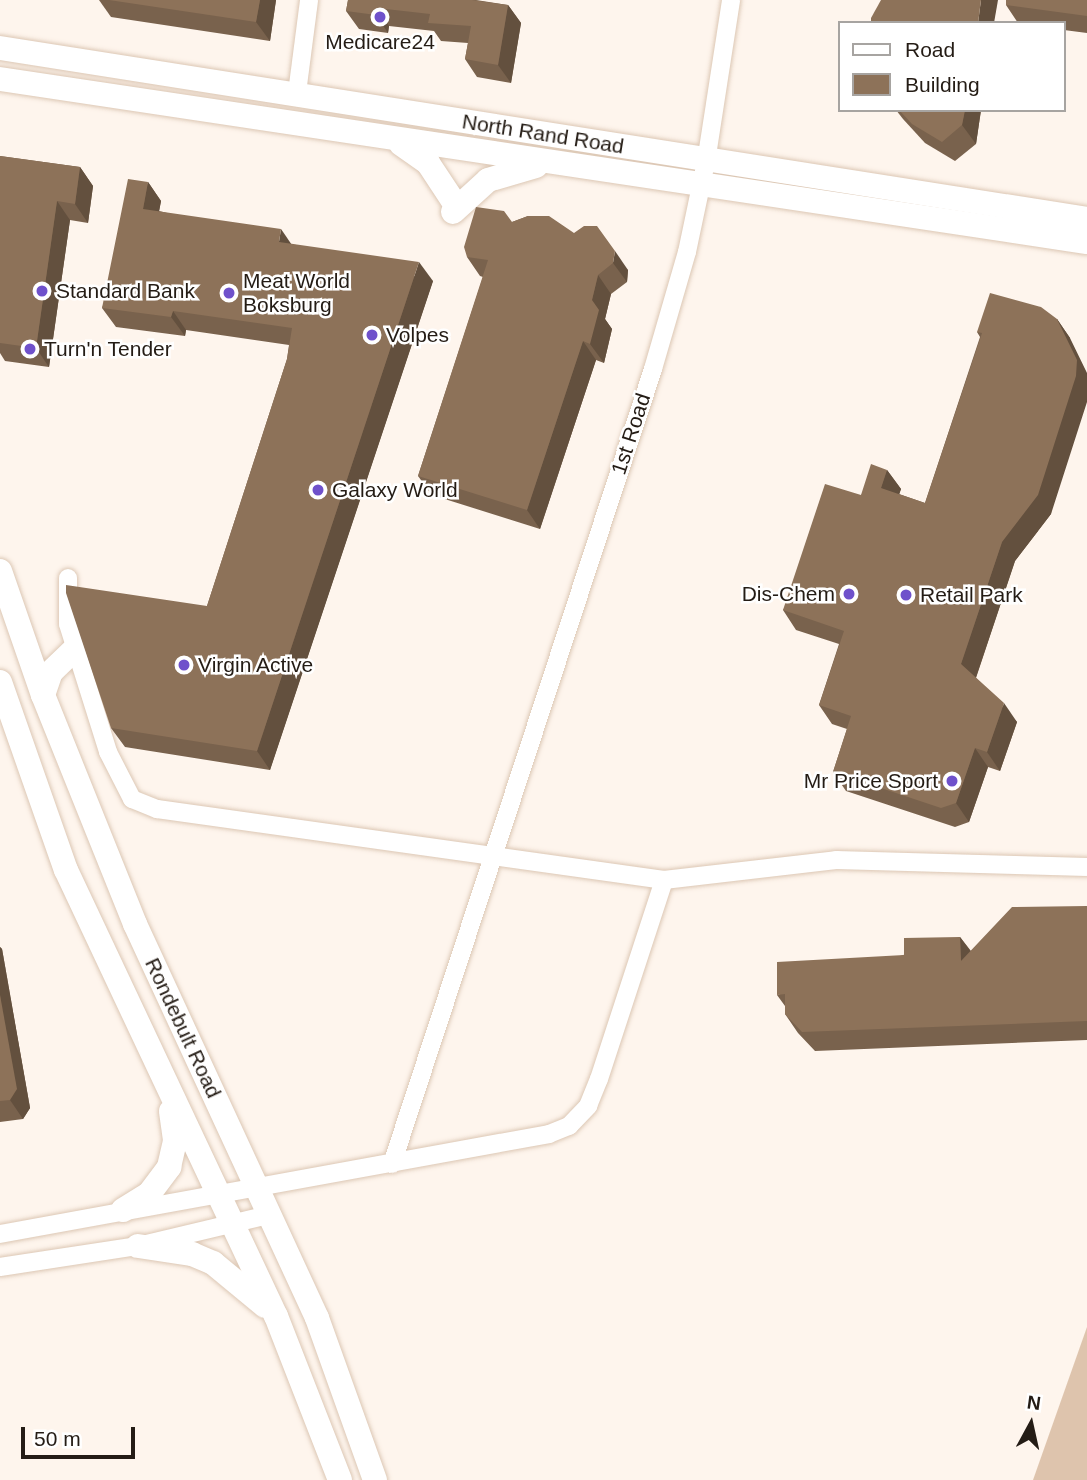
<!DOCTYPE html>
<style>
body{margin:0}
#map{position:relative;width:1087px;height:1480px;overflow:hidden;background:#fef5ed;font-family:Arial,sans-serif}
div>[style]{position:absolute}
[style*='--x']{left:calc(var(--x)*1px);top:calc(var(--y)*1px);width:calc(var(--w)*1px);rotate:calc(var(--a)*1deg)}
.green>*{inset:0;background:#dec4ad}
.roads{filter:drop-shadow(0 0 2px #dcc7b4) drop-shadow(0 0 2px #dcc7b4)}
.minor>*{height:18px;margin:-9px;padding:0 9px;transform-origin:9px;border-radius:9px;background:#fff}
.secondary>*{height:24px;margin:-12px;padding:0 12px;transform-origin:12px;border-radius:12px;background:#fff}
.wall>*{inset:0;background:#79624d}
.shaded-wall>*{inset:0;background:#63503e}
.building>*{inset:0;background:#8d7259}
.dots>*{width:19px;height:19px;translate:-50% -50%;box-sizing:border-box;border:4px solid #fff;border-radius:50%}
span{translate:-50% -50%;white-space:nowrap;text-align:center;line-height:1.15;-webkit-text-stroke:5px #fff;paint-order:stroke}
.poi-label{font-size:21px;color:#241c15}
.left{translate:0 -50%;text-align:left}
.right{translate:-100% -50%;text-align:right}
.street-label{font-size:21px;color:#241c15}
.legend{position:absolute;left:838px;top:21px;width:228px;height:91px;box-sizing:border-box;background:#fff;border:2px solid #a7a4a1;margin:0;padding:9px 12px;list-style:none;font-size:21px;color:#241c15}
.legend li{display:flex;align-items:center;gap:14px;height:35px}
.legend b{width:35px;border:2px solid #a7a4a1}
.north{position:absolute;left:996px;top:1389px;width:70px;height:70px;-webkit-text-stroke:5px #fff;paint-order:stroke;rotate:8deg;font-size:19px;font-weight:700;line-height:28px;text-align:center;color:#241c15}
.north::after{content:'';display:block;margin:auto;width:24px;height:32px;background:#241c15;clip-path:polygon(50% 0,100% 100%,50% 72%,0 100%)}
.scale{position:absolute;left:21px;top:1427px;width:114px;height:32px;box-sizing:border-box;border:4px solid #241c15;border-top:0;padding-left:9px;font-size:21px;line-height:24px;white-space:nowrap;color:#241c15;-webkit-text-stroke:5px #fff;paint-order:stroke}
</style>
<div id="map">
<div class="green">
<div style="clip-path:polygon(1087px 1327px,1087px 1480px,1033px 1480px)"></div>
</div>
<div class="roads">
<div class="minor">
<div style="--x:297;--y:93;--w:94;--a:-82.6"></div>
<div style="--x:68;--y:578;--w:46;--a:90"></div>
<div style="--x:68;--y:624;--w:134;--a:72.6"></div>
<div style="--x:108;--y:752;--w:53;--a:62.9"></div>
<div style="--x:132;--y:799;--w:27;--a:22"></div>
<div style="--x:157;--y:809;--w:512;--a:7.97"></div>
<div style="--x:664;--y:880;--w:173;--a:-6.6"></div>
<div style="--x:836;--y:860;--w:251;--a:1.6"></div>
<div style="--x:392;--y:1164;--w:837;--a:-71.82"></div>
<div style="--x:653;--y:369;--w:122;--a:-73.8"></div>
<div style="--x:687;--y:252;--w:92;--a:-78.1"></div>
<div style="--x:706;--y:162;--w:164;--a:-81.2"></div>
<div style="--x:0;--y:1234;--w:558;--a:-10.32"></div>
<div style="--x:549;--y:1134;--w:22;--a:-22"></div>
<div style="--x:569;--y:1126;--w:28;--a:-46"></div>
<div style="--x:588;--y:1106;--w:29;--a:-68"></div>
<div style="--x:599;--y:1079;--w:209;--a:-71.9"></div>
<div style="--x:0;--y:1267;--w:140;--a:-8.7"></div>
<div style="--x:138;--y:1246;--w:134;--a:-13.4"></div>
</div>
<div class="secondary">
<div style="--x:0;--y:48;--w:1100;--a:8.94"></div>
<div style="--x:0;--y:79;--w:1099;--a:8.53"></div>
<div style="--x:401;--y:144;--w:33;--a:35"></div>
<div style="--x:428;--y:163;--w:49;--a:56.6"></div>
<div style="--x:453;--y:212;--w:47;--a:-42.4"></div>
<div style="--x:488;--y:180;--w:50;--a:-16.3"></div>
<div style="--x:0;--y:571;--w:131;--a:70.9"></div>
<div style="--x:43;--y:695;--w:247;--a:68.1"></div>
<div style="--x:135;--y:924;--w:434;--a:65.2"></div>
<div style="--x:317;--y:1318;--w:172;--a:70.3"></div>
<div style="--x:0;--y:682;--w:199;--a:70.7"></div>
<div style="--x:66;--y:870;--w:493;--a:64.8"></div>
<div style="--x:276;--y:1316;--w:176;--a:68.7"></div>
<div style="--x:43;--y:695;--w:24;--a:-71"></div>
<div style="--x:51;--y:672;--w:33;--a:-44"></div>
<div style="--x:123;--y:1210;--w:31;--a:-32"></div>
<div style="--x:149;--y:1194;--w:34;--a:-53"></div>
<div style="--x:169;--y:1167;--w:28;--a:-77"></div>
<div style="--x:175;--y:1140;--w:29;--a:-98"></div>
<div style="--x:138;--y:1246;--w:55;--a:8.4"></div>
<div style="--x:192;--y:1254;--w:23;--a:23"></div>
<div style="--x:213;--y:1263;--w:67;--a:39.6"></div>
</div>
</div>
<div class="wall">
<div style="clip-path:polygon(99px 0,276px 0,270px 41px,111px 17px)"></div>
<div style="clip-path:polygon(348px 0,476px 0,508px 5px,521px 23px,511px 83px,477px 77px,465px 59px,468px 43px,441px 41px,434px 31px,389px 26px,388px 33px,359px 29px,346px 11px)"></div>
<div style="clip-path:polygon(1087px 0,1087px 33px,1064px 30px,1064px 23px,1018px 23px,1006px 5px)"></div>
<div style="clip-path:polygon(896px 110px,981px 110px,976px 144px,955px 161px,925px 143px,903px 119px)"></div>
<div style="clip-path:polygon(0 156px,80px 167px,93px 186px,88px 223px,70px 220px,49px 367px,5px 361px,0 353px)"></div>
<div style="clip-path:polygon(148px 182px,161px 201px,159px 211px,291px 244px,433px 281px,270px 770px,125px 747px,111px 728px,207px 606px,287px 359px,289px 345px,186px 330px,185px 336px,116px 327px,102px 308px)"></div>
<div style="clip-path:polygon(528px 216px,628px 270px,627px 282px,611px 294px,605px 319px,612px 329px,604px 363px,596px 360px,540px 529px,432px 495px,418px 476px,483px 277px,480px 276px,467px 257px,512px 222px)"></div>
<div style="clip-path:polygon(1057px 319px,1070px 338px,1051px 514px,1015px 561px,976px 678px,1017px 722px,1000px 771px,988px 767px,969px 822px,955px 827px,846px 791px,833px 772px,847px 729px,832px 724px,819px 705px,839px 644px,796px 630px,783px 610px,861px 495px,887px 470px,901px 489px,899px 494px,925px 503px,980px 337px,977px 332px)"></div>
<div style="clip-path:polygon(1087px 906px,1087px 1040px,815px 1051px,798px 1033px,785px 1014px,785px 1006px,777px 995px,960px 937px,971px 951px)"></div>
<div style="clip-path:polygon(0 947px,2px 949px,30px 1108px,23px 1119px,0 1122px)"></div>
</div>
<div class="shaded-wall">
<div style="clip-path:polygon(260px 0,276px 0,270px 41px,256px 22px)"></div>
<div style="clip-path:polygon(981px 0,998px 0,994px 23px,978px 23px)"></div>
<div style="clip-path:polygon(508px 5px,521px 23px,511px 83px,498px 65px)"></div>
<div style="clip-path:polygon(377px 8px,389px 26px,388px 33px,376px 15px)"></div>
<div style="clip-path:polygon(965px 110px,981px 110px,976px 144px,962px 125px)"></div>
<div style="clip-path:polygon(80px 167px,93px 186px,88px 223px,75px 204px)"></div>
<div style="clip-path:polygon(148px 182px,161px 201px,156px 228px,143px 209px)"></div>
<div style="clip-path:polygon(57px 201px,70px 220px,49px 367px,36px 348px)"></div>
<div style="clip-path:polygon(281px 229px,294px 248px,279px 242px)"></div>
<div style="clip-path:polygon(615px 251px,628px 270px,627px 282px,613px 263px)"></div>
<div style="clip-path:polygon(419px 262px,433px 281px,270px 770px,257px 751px)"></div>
<div style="clip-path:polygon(598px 275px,611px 294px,605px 319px,612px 329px,604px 363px,590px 344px,592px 300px)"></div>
<div style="clip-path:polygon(173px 311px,186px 330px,185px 336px,171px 317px)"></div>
<div style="clip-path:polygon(1057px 319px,1070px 338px,1087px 373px,1087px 402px,1051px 514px,1015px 561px,974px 683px,961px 664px,1002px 542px)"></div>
<div style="clip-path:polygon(583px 341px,596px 360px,540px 529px,527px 510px)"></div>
<div style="clip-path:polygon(887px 470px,901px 489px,895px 507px,881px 488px)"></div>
<div style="clip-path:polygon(1004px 703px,1017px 722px,1000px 771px,987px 752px)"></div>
<div style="clip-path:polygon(975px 748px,988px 767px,969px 822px,956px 803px)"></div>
<div style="clip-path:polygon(960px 937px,974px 956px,961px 961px)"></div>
<div style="clip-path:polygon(0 947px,2px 949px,30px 1108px,23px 1119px,10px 1100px,0 995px)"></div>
</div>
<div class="building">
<div style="clip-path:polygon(109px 0,260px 0,256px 22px)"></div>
<div style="clip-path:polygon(348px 0,472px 0,508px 5px,498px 65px,465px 59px,471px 26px,428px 23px,430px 14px,377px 8px,376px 15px,346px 11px)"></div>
<div style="clip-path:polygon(881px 0,981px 0,978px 23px,871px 23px,871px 18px)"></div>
<div style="clip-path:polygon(1006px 0,1087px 0,1087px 16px,1006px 5px)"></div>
<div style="clip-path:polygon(899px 110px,965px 110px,962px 125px,942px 142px,912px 124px)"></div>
<div style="clip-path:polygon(0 156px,80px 167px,75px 204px,57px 201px,36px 348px,0 343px)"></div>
<div style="clip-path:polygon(128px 179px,148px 182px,143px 209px,281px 229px,279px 242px,419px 262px,257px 751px,111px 728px,66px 593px,66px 585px,207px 606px,287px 359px,292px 328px,173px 311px,171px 317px,102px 308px)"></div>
<div style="clip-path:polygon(476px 207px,504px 211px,512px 222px,528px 216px,549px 216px,574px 233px,584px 226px,597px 226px,615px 251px,613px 263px,598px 275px,592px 300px,599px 310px,590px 344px,583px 341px,527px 510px,418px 476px,488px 260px,467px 257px,464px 247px)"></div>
<div style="clip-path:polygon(990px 293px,1041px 307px,1057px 319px,1077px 360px,1076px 376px,1038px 495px,1002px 542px,961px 664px,1004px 703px,987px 752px,975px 748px,956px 803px,941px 808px,833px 772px,851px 716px,819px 705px,844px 631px,783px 610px,825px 484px,861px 495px,871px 464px,887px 470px,881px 488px,925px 503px,982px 333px,977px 332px)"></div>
<div style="clip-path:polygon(1087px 906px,1087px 1021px,802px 1032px,785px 1014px,785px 994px,777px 995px,777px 962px,904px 955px,904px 938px,960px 937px,961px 961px,1012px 907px)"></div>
<div style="clip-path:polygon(0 995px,17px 1089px,10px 1100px,0 1101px)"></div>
</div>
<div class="dots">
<div style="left:380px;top:17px;background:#6f51cb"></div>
<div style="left:42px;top:291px;background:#6f51cb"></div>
<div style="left:229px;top:293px;background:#6f51cb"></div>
<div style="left:372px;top:335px;background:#6f51cb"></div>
<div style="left:30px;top:349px;background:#6f51cb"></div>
<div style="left:318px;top:490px;background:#6f51cb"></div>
<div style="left:849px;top:594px;background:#6f51cb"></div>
<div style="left:906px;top:595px;background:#6f51cb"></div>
<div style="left:184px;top:665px;background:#6f51cb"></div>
<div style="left:952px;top:781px;background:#6f51cb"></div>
</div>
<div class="poi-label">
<span style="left:380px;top:42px">Medicare24</span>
<span class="left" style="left:243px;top:293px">Meat World<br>Boksburg</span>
<span class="left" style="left:56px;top:291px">Standard Bank</span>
<span class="left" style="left:386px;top:335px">Volpes</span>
<span class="left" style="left:44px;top:349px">Turn'n Tender</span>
<span class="left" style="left:332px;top:490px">Galaxy World</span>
<span class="right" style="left:835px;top:594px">Dis-Chem</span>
<span class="left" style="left:920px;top:595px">Retail Park</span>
<span class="left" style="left:198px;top:665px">Virgin Active</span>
<span class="right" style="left:938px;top:781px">Mr Price Sport</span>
</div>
<div class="street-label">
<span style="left:543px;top:134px;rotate:9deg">North Rand Road</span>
<span style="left:631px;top:434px;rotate:-72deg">1st Road</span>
<span style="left:183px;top:1028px;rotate:65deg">Rondebult Road</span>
</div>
<ul class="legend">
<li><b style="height:9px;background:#fff"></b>Road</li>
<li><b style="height:19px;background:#8d7259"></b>Building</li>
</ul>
<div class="north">N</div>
<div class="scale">50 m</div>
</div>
